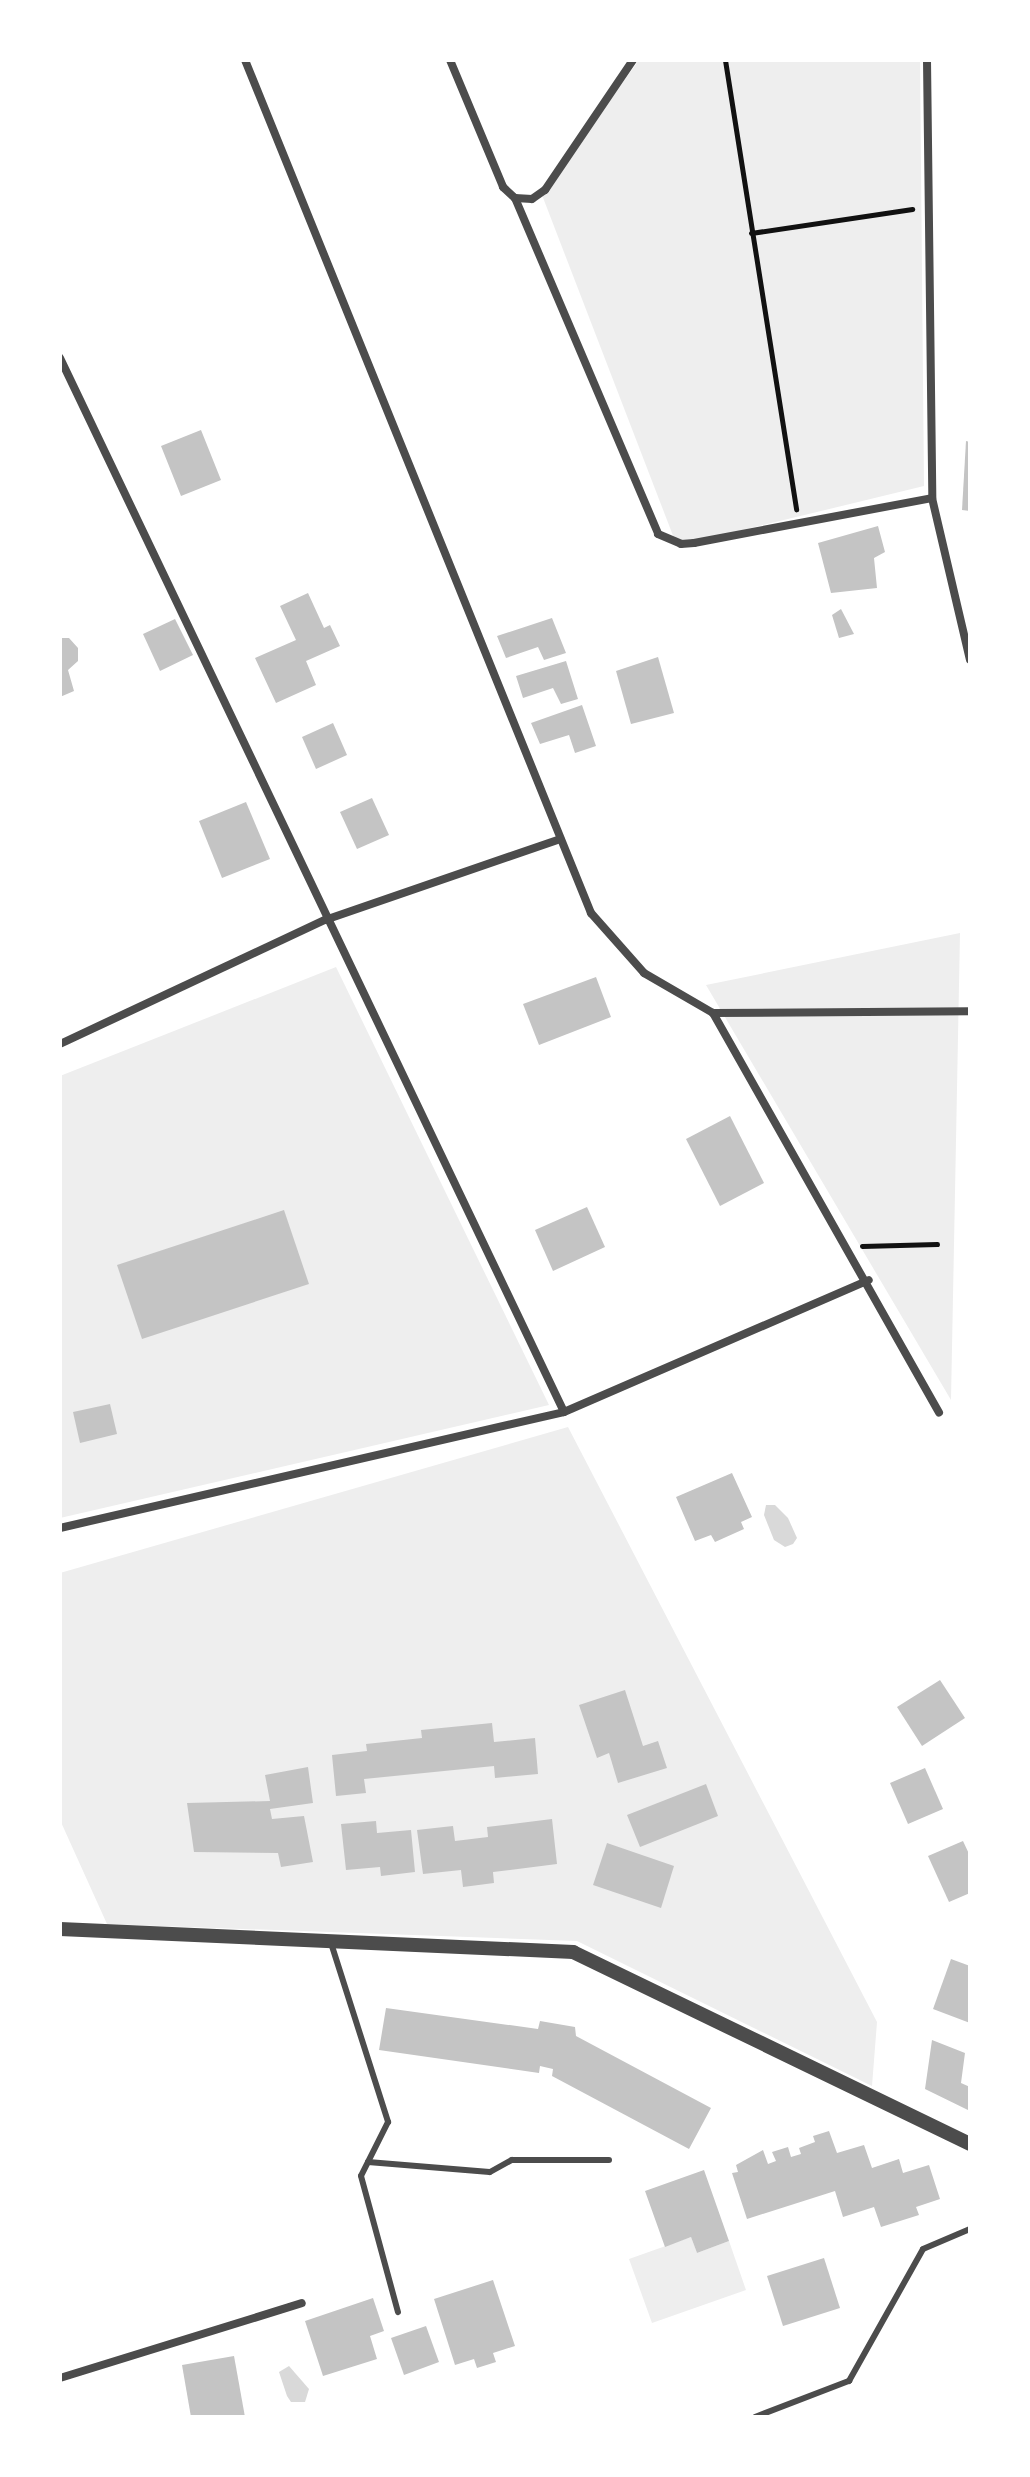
<!DOCTYPE html>
<style>
body{margin:0}
#map{position:relative;width:1030px;height:2477px;overflow:hidden;background:#fff;font-family:"DejaVu Sans",sans-serif}
div>[style]{position:absolute}
[style*='--x']{left:calc(var(--x)*1px);top:calc(var(--y)*1px);width:calc(var(--w)*1px);rotate:calc(var(--a)*1deg)}
.green>*{inset:0;background:#eee}
.water>*{inset:0;background:#d9d9d9}
.building>*{inset:0;background:#c4c4c4}
.path>*{height:5px;margin:-2.5px;padding:0 2.5px;transform-origin:2.5px;border-radius:2.5px;background:#111}
.service>*{height:6px;margin:-3px;padding:0 3px;transform-origin:3px;border-radius:3px;background:#4c4c4c}
.minor>*{height:8px;margin:-4px;padding:0 4px;transform-origin:4px;border-radius:4px;background:#4c4c4c}
.tertiary>*{height:14px;margin:-7px;padding:0 7px;transform-origin:7px;border-radius:7px;background:#4c4c4c}
span{translate:-50% -50%;white-space:nowrap;text-align:center;line-height:1.15;-webkit-text-stroke:8px #fff;paint-order:stroke}
.frame{position:absolute;inset:0;border:62px solid #fff;pointer-events:none}
</style>
<div id="map">
<div class="green">
<div style="clip-path:polygon(639px 60px,920px 60px,924px 486px,677px 546px,542px 195px)"></div>
<div style="clip-path:polygon(960px 933px,951px 1400px,706px 985px)"></div>
<div style="clip-path:polygon(336px 967px,549px 1405px,60px 1518px,60px 1076px)"></div>
<div style="clip-path:polygon(568px 1427px,877px 2022px,872px 2086px,577px 1941px,107px 1924px,60px 1820px,60px 1573px)"></div>
<div style="clip-path:polygon(691px 2237px,697px 2253px,729px 2241px,746px 2290px,652px 2323px,629px 2259px)"></div>
</div>
<div class="water">
<div style="clip-path:polygon(766px 1505px,775px 1505px,788px 1518px,797px 1538px,793px 1544px,785px 1547px,774px 1540px,764px 1515px)"></div>
<div style="clip-path:polygon(289px 2366px,309px 2389px,305px 2402px,291px 2402px,287px 2396px,279px 2372px)"></div>
</div>
<div class="building">
<div style="clip-path:polygon(201px 430px,221px 480px,181px 496px,161px 446px)"></div>
<div style="clip-path:polygon(966px 441px,970px 442px,970px 511px,962px 510px)"></div>
<div style="clip-path:polygon(878px 526px,885px 552px,874px 558px,877px 588px,831px 593px,818px 543px)"></div>
<div style="clip-path:polygon(308px 593px,324px 628px,330px 625px,340px 646px,306px 661px,316px 685px,276px 703px,255px 658px,296px 640px,280px 606px)"></div>
<div style="clip-path:polygon(841px 609px,854px 634px,839px 638px,832px 615px)"></div>
<div style="clip-path:polygon(552px 618px,566px 653px,544px 660px,538px 647px,506px 658px,497px 636px)"></div>
<div style="clip-path:polygon(175px 619px,193px 655px,160px 671px,143px 634px)"></div>
<div style="clip-path:polygon(60px 638px,69px 638px,78px 648px,78px 661px,68px 670px,74px 691px,60px 697px)"></div>
<div style="clip-path:polygon(658px 657px,674px 713px,631px 724px,616px 671px)"></div>
<div style="clip-path:polygon(566px 661px,578px 699px,561px 704px,553px 688px,523px 698px,516px 676px)"></div>
<div style="clip-path:polygon(582px 705px,596px 746px,575px 753px,569px 735px,540px 744px,531px 723px)"></div>
<div style="clip-path:polygon(333px 723px,347px 755px,316px 769px,302px 737px)"></div>
<div style="clip-path:polygon(372px 798px,389px 835px,357px 849px,340px 812px)"></div>
<div style="clip-path:polygon(246px 802px,270px 859px,222px 878px,199px 821px)"></div>
<div style="clip-path:polygon(596px 977px,611px 1017px,539px 1045px,523px 1004px)"></div>
<div style="clip-path:polygon(730px 1116px,764px 1183px,720px 1206px,686px 1139px)"></div>
<div style="clip-path:polygon(587px 1207px,605px 1247px,553px 1271px,535px 1230px)"></div>
<div style="clip-path:polygon(284px 1210px,309px 1284px,142px 1339px,117px 1265px)"></div>
<div style="clip-path:polygon(110px 1404px,117px 1434px,80px 1443px,73px 1412px)"></div>
<div style="clip-path:polygon(732px 1473px,752px 1517px,741px 1522px,744px 1529px,715px 1542px,711px 1535px,695px 1541px,676px 1497px)"></div>
<div style="clip-path:polygon(940px 1680px,965px 1718px,922px 1746px,897px 1707px)"></div>
<div style="clip-path:polygon(625px 1690px,643px 1746px,658px 1741px,667px 1768px,618px 1783px,609px 1753px,597px 1758px,579px 1705px)"></div>
<div style="clip-path:polygon(492px 1723px,494px 1742px,535px 1738px,538px 1774px,495px 1778px,494px 1766px,364px 1779px,366px 1793px,336px 1796px,332px 1755px,367px 1751px,366px 1744px,422px 1738px,421px 1730px)"></div>
<div style="clip-path:polygon(308px 1767px,313px 1803px,270px 1809px,272px 1819px,304px 1816px,313px 1862px,281px 1867px,278px 1853px,194px 1852px,187px 1803px,270px 1801px,265px 1775px)"></div>
<div style="clip-path:polygon(925px 1768px,943px 1809px,908px 1824px,890px 1783px)"></div>
<div style="clip-path:polygon(706px 1784px,718px 1816px,640px 1847px,627px 1815px)"></div>
<div style="clip-path:polygon(552px 1819px,557px 1864px,493px 1872px,494px 1883px,463px 1887px,461px 1870px,423px 1874px,417px 1830px,453px 1826px,455px 1841px,488px 1837px,487px 1827px)"></div>
<div style="clip-path:polygon(376px 1821px,377px 1833px,411px 1830px,415px 1872px,381px 1876px,380px 1867px,346px 1870px,341px 1824px)"></div>
<div style="clip-path:polygon(963px 1841px,970px 1856px,970px 1893px,949px 1902px,928px 1856px)"></div>
<div style="clip-path:polygon(607px 1843px,674px 1866px,661px 1908px,593px 1885px)"></div>
<div style="clip-path:polygon(951px 1959px,970px 1966px,970px 2023px,933px 2009px)"></div>
<div style="clip-path:polygon(386px 2008px,538px 2029px,540px 2021px,575px 2027px,576px 2036px,711px 2108px,689px 2149px,552px 2076px,553px 2069px,540px 2066px,539px 2073px,379px 2050px)"></div>
<div style="clip-path:polygon(932px 2040px,965px 2053px,961px 2083px,970px 2087px,970px 2111px,925px 2089px)"></div>
<div style="clip-path:polygon(829px 2131px,837px 2153px,864px 2145px,872px 2168px,899px 2159px,903px 2173px,929px 2165px,940px 2199px,916px 2207px,919px 2215px,881px 2227px,874px 2207px,843px 2217px,835px 2191px,747px 2219px,732px 2173px,738px 2172px,736px 2165px,763px 2150px,768px 2164px,776px 2161px,772px 2152px,788px 2147px,791px 2157px,801px 2154px,799px 2148px,815px 2142px,813px 2136px)"></div>
<div style="clip-path:polygon(704px 2170px,729px 2241px,697px 2253px,691px 2237px,665px 2247px,645px 2191px)"></div>
<div style="clip-path:polygon(824px 2258px,840px 2308px,783px 2326px,767px 2276px)"></div>
<div style="clip-path:polygon(493px 2280px,515px 2346px,493px 2353px,496px 2362px,477px 2368px,474px 2359px,455px 2365px,434px 2299px)"></div>
<div style="clip-path:polygon(373px 2298px,384px 2331px,370px 2336px,377px 2359px,323px 2376px,305px 2321px)"></div>
<div style="clip-path:polygon(426px 2326px,439px 2362px,404px 2375px,391px 2338px)"></div>
<div style="clip-path:polygon(234px 2356px,245px 2417px,191px 2417px,182px 2365px)"></div>
</div>
<div class="path">
<div style="--x:725;--y:60;--w:455;--a:81"></div>
<div style="--x:751;--y:233;--w:163;--a:-8.5"></div>
<div style="--x:862;--y:1246;--w:75;--a:-1.5"></div>
</div>
<div class="service">
<div style="--x:331;--y:1943;--w:188;--a:72.3"></div>
<div style="--x:388;--y:2122;--w:60;--a:116.6"></div>
<div style="--x:361;--y:2176;--w:141;--a:74.8"></div>
<div style="--x:368;--y:2162;--w:122;--a:4.7"></div>
<div style="--x:490;--y:2172;--w:25;--a:-29"></div>
<div style="--x:512;--y:2160;--w:97;--a:0"></div>
<div style="--x:755;--y:2417;--w:101;--a:-21"></div>
<div style="--x:849;--y:2381;--w:151;--a:-60.7"></div>
<div style="--x:923;--y:2249;--w:51;--a:-23.1"></div>
</div>
<div class="minor">
<div style="--x:245;--y:60;--w:921;--a:67.92"></div>
<div style="--x:591;--y:913;--w:80;--a:48.5"></div>
<div style="--x:644;--y:973;--w:80;--a:30.1"></div>
<div style="--x:713;--y:1013;--w:257;--a:-0.4"></div>
<div style="--x:450;--y:60;--w:138;--a:67.3"></div>
<div style="--x:503;--y:187;--w:16;--a:43"></div>
<div style="--x:927;--y:60;--w:438;--a:89.3"></div>
<div style="--x:932;--y:498;--w:166;--a:76.8"></div>
<div style="--x:515;--y:198;--w:365;--a:66.9"></div>
<div style="--x:658;--y:534;--w:25;--a:23"></div>
<div style="--x:681;--y:544;--w:13;--a:-4"></div>
<div style="--x:694;--y:543;--w:242;--a:-10.7"></div>
<div style="--x:515;--y:198;--w:17;--a:3"></div>
<div style="--x:532;--y:199;--w:16;--a:-35"></div>
<div style="--x:545;--y:190;--w:157;--a:-55.9"></div>
<div style="--x:60;--y:358;--w:1168;--a:64.44"></div>
<div style="--x:713;--y:1013;--w:459;--a:60.5"></div>
<div style="--x:60;--y:1044;--w:293;--a:-25.1"></div>
<div style="--x:325;--y:920;--w:249;--a:-19"></div>
<div style="--x:60;--y:1528;--w:517;--a:-12.96"></div>
<div style="--x:564;--y:1412;--w:332;--a:-23.4"></div>
<div style="--x:60;--y:2378;--w:253;--a:-17.2"></div>
</div>
<div class="tertiary">
<div style="--x:60;--y:1929;--w:514;--a:2.57"></div>
<div style="--x:573;--y:1952;--w:441;--a:25.8"></div>
</div>
<div class="frame"></div>
</div>
